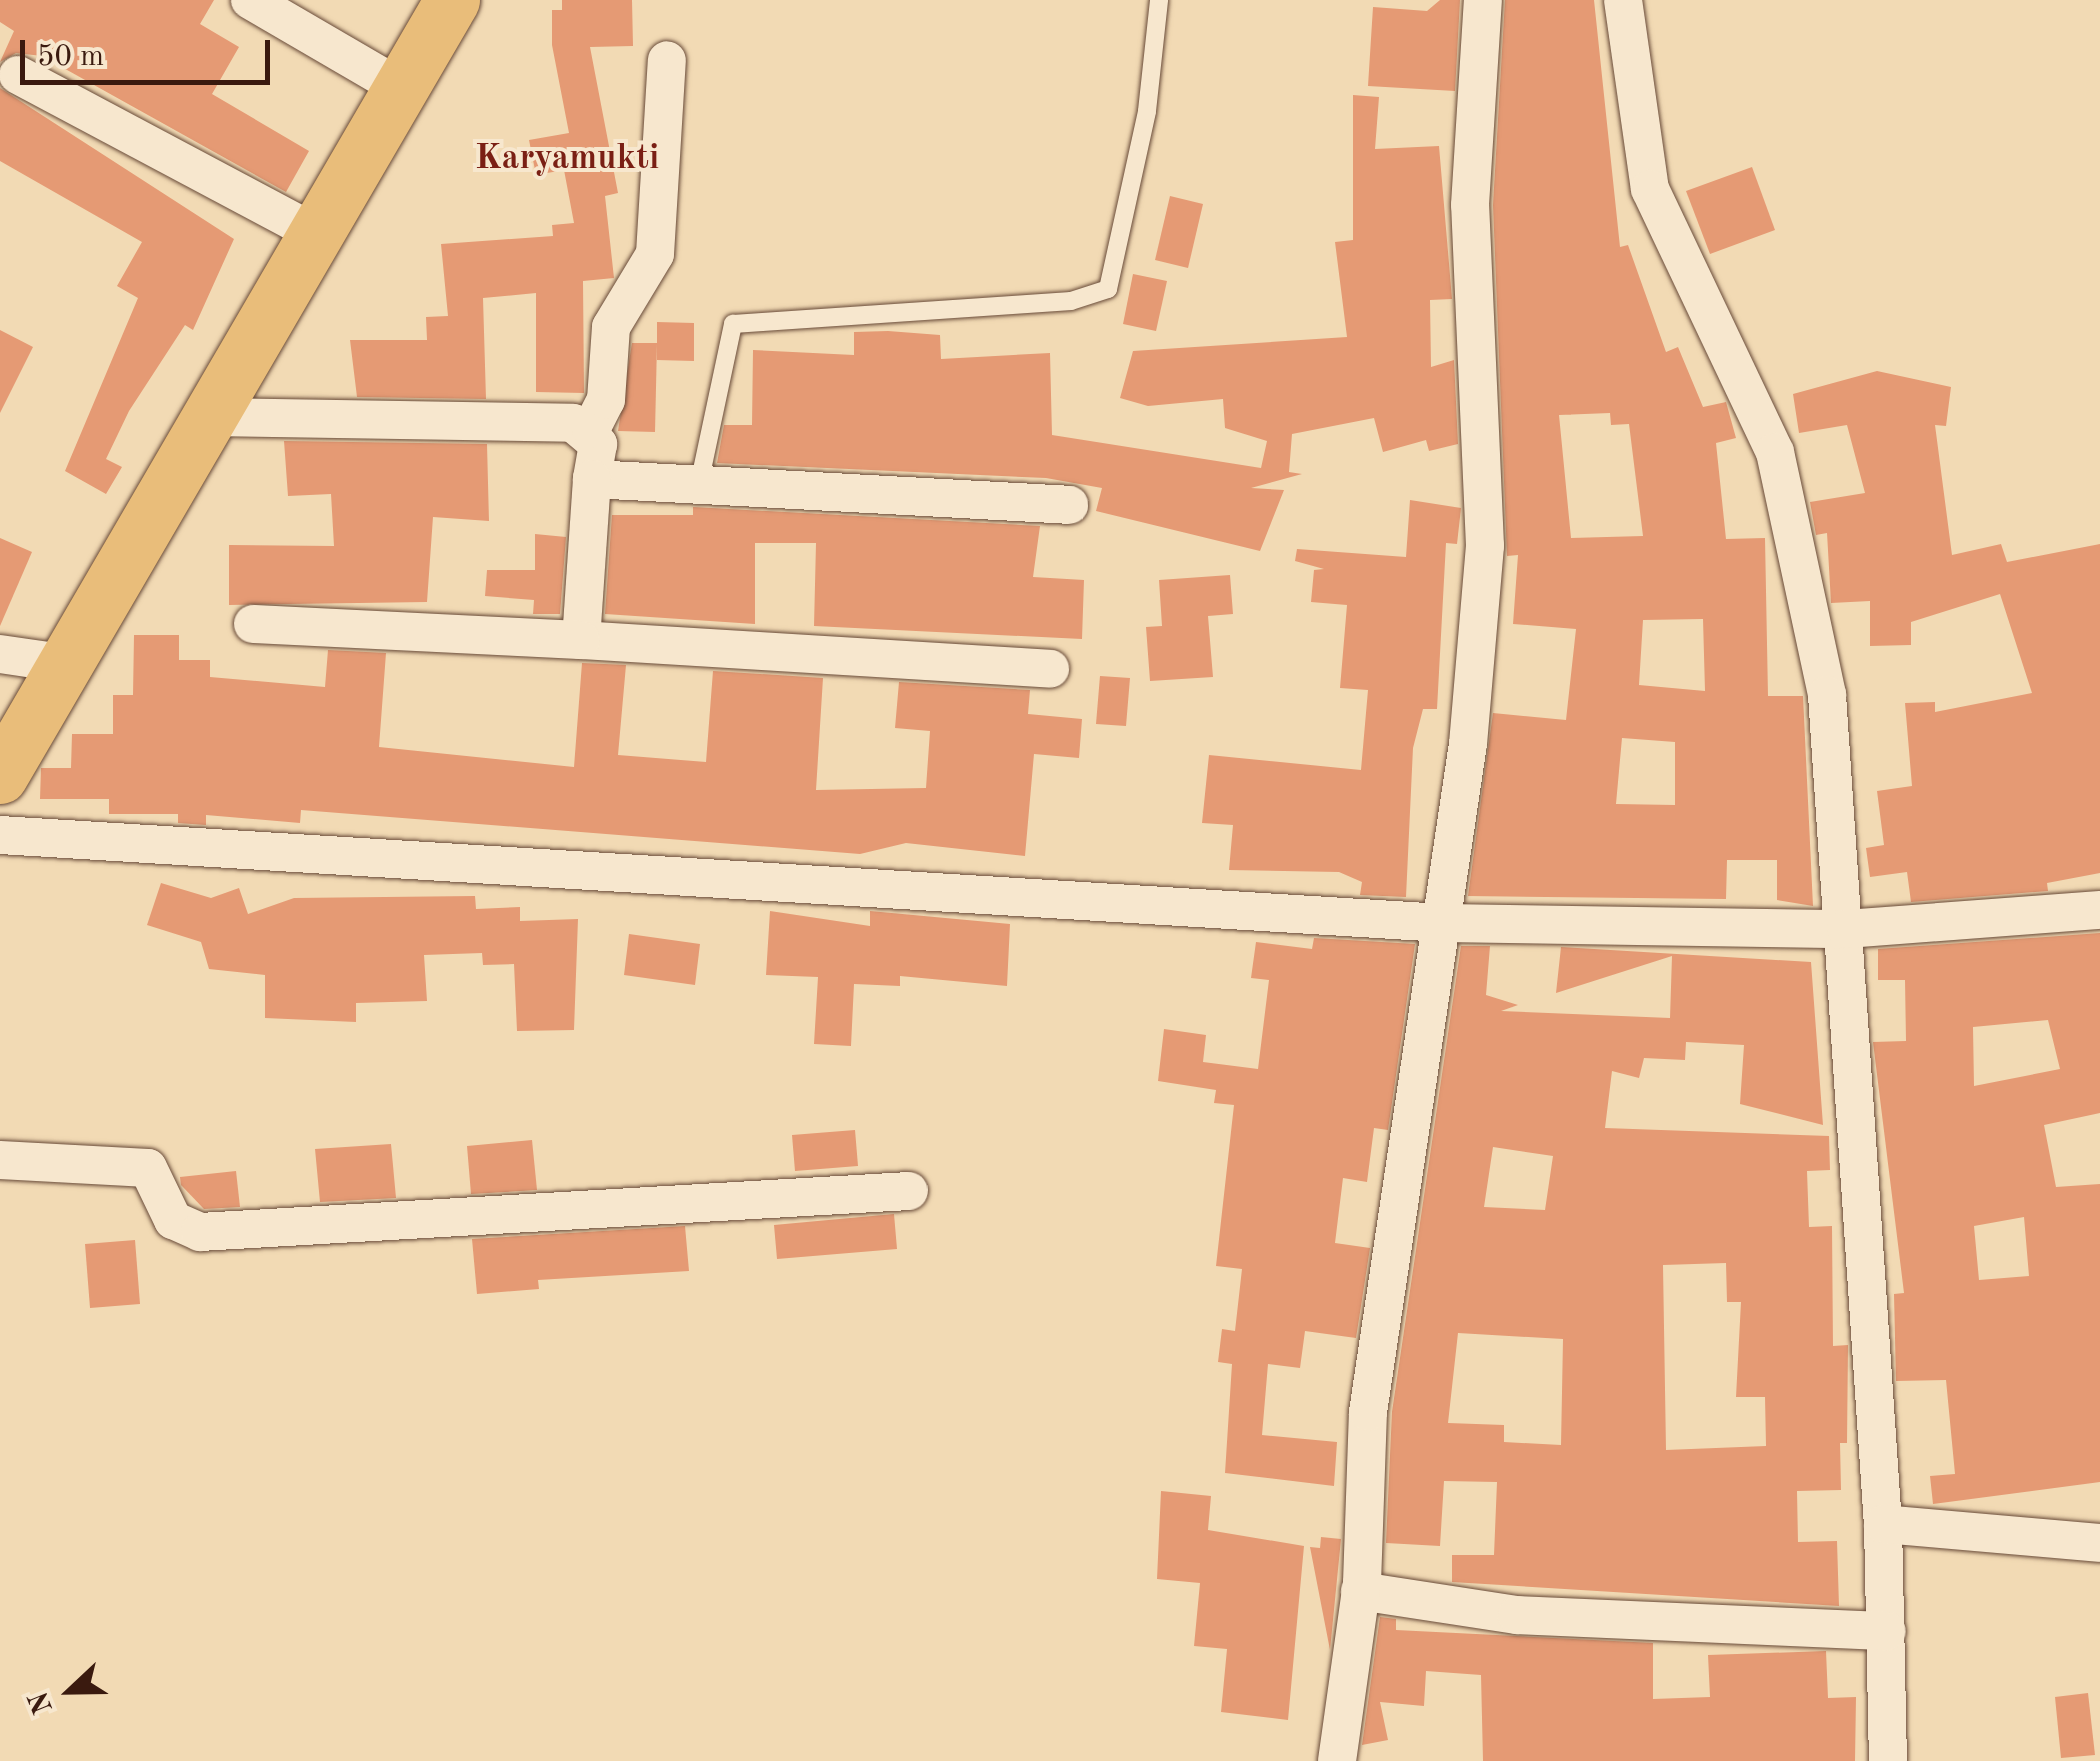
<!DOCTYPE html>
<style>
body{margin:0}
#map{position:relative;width:2100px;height:1761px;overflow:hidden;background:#f2dab4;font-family:"Old Standard TT",serif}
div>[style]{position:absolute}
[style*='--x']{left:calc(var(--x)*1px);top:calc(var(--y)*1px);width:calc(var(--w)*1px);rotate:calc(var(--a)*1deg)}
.building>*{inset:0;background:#e59a74}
.roads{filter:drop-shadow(0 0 2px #684a38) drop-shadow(0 0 2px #684a38)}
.lane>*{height:18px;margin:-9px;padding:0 9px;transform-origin:9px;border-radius:9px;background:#f7e7ce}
.street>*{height:38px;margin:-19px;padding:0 19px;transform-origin:19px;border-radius:19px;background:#f7e7ce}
.primary>*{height:55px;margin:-27.5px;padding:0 27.5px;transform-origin:27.5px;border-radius:27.5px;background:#e9bd7a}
span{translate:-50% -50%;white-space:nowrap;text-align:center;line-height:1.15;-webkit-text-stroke:8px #f7e7ce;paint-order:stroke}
.quarter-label{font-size:35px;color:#7a1f14;font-weight:700}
.north{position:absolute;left:20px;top:1641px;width:100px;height:100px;-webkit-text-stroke:8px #f7e7ce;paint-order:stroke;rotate:248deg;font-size:28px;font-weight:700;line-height:40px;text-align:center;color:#3a1a0f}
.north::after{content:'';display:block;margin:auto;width:35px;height:45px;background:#3a1a0f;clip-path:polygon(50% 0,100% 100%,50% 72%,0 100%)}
.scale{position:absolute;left:20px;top:40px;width:250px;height:45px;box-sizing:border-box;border:5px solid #3a1a0f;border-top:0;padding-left:12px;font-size:30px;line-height:35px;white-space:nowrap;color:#3a1a0f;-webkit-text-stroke:8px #f7e7ce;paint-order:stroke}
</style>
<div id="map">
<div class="building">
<div style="clip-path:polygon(0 0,214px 0,200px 24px,239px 47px,212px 94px,309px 151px,286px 192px,42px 56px,16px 53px,0 62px,14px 31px,0 22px)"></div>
<div style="clip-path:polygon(562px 0,632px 0,633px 46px,590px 47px,618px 193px,605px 196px,614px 278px,583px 281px,584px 393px,536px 392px,536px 293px,483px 298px,486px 399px,357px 397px,350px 340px,427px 340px,426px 317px,448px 316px,441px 244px,553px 236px,552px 225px,574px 223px,564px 170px,536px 175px,529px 140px,569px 133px,552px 45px,552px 10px,562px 10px)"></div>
<div style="clip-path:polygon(1440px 0,1460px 0,1455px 91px,1368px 86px,1373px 7px,1427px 11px)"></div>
<div style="clip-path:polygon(evenodd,1505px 0,1594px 0,1620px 247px,1628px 245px,1666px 352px,1678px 347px,1703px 407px,1726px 402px,1736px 438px,1716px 443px,1726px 539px,1765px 538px,1768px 696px,1803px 696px,1813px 906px,1777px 900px,1777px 860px,1727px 860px,1726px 899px,1468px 896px,1493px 713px,1566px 720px,1576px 629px,1513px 624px,1518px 555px,1507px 556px,1493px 205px,1505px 0,1610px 413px,1611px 425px,1629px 424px,1643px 536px,1571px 538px,1559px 415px,1610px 413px,1505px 0,1703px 619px,1705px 691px,1639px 685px,1643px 620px,1703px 619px,1505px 0,1622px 738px,1675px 742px,1675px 805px,1616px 804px,1622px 738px)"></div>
<div style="clip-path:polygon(0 88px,234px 239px,193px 330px,185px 325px,129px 411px,106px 459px,122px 467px,106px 494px,65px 471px,138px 298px,117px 286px,142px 242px,0 161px)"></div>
<div style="clip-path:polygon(1353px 95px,1379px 97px,1375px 149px,1439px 146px,1452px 299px,1430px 300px,1431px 367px,1454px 360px,1458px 444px,1429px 451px,1426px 440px,1383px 452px,1374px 418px,1292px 434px,1289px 472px,1302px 474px,1251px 488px,1284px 490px,1260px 551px,1096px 511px,1102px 488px,1046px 478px,717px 463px,724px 425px,752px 425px,753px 350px,854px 355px,854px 332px,888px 331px,940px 335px,941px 359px,1050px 353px,1052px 435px,1261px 468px,1267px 441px,1225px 428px,1223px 399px,1148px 406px,1120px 398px,1133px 351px,1347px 337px,1335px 242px,1353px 240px)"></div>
<div style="clip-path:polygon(1752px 167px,1775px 230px,1710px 254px,1686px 191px)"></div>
<div style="clip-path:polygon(1170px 196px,1203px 204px,1188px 268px,1155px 260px)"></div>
<div style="clip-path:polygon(1133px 274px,1167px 281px,1156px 331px,1123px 324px)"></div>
<div style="clip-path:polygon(657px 322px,694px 323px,694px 361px,657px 360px)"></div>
<div style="clip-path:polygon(0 330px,33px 347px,0 413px)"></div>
<div style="clip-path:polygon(632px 343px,657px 343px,655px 432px,618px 431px)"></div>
<div style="clip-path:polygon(1877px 371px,1951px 387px,1946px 426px,1935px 425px,1952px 555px,2001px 544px,2007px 562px,2100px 544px,2100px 873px,2047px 883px,2048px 891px,1911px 902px,1907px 872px,1870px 877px,1866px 848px,1884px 845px,1877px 791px,1912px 786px,1905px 703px,1935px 702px,1935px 712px,2032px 693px,2000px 594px,1911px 622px,1911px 645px,1870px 646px,1870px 601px,1831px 603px,1827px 533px,1816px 535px,1810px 502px,1865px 493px,1847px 425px,1799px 433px,1793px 394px)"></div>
<div style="clip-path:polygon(284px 441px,487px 444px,489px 521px,433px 517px,427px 602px,229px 605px,229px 545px,334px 546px,331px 494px,288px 496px)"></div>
<div style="clip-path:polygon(1410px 500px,1461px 508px,1457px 544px,1446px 543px,1437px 709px,1423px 709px,1413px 748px,1406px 897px,1360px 895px,1362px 882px,1339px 872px,1229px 870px,1233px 825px,1202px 823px,1209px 755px,1361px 770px,1368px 690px,1340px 688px,1347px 605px,1311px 602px,1314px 570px,1324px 569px,1295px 561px,1297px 549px,1406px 557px)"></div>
<div style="clip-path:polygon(693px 507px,1040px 526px,1033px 577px,1084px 580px,1082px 639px,814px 626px,816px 543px,755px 543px,755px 624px,605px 614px,612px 515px,693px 515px)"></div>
<div style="clip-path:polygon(535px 534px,566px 537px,560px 614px,533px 614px,534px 600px,485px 596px,487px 570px,535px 570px)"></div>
<div style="clip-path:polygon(0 538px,32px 552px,0 626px)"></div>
<div style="clip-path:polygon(1230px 575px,1233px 614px,1208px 616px,1213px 677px,1150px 681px,1146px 627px,1162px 626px,1159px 580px)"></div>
<div style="clip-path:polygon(134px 635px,179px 635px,179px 660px,210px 660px,210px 677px,325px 687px,328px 650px,386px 653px,379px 747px,574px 767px,582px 663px,626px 665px,618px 755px,706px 762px,713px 671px,823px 678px,816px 790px,926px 788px,930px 731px,895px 728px,899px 682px,1030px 690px,1028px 714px,1082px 719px,1079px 758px,1034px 754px,1025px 856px,906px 843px,860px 854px,301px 810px,300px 823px,206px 815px,206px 825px,178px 823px,178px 814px,109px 814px,109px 799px,40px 799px,41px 768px,71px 768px,72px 734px,113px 734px,113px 695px,133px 695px)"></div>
<div style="clip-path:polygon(1100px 676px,1130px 678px,1126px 726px,1096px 724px)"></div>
<div style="clip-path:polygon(161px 883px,211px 898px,239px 888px,248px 914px,294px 898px,475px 896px,476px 909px,520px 907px,520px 921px,578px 919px,574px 1030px,517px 1031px,514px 964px,483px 965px,482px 953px,424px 955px,427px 1001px,356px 1003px,356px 1022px,265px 1018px,265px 975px,209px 969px,201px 942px,147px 925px)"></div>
<div style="clip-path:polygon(770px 911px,870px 926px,870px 911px,1010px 924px,1007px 986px,900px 976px,900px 986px,854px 984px,851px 1046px,814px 1044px,818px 977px,766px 975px)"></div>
<div style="clip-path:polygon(evenodd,2100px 933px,2100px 1113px,2044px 1125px,2056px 1187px,2100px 1184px,2100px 1482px,1933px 1504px,1930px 1476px,1955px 1474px,1946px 1380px,1896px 1381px,1894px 1294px,1904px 1293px,1873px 1042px,1906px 1041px,1905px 980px,1878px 980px,1878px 949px,2100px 933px,2048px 1020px,2060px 1069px,1974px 1086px,1973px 1027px,2048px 1020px,2100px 933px,2024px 1217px,2029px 1276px,1979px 1280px,1974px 1226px,2024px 1217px)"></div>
<div style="clip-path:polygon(629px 934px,700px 944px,695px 985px,624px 975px)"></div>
<div style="clip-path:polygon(1314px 938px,1415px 944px,1388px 1130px,1374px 1128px,1367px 1182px,1343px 1178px,1335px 1243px,1370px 1248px,1356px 1338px,1305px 1331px,1300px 1368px,1268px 1364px,1262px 1435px,1337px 1442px,1334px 1486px,1225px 1473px,1232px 1364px,1218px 1362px,1222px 1329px,1235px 1331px,1242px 1269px,1216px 1266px,1234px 1105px,1214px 1103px,1216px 1090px,1158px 1081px,1164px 1029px,1206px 1035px,1203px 1062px,1258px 1069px,1269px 980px,1251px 978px,1256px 942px,1312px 949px)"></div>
<div style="clip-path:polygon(evenodd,1461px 946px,1490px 946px,1486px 995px,1518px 1005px,1501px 1011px,1670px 1018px,1672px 956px,1556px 993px,1561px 947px,1811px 962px,1823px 1125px,1740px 1104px,1744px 1045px,1686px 1042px,1685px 1060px,1644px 1058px,1639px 1078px,1612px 1071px,1605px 1128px,1829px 1136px,1830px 1170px,1807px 1171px,1809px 1227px,1832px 1226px,1833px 1346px,1848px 1345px,1847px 1443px,1840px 1443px,1841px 1490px,1797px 1491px,1798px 1542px,1837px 1541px,1839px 1606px,1452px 1582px,1452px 1555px,1494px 1555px,1497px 1482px,1444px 1481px,1440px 1546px,1386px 1543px,1392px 1412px,1461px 946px,1493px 1147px,1553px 1156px,1545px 1210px,1484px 1207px,1493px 1147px,1461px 946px,1726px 1263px,1727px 1302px,1741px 1302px,1736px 1397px,1765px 1397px,1766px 1446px,1666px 1450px,1663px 1265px,1726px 1263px,1461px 946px,1458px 1333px,1563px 1339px,1561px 1445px,1504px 1442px,1504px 1425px,1448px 1423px,1458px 1333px)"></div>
<div style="clip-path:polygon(855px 1130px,858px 1166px,795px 1171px,792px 1135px)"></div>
<div style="clip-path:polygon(532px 1140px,537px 1190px,471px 1194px,467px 1146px)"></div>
<div style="clip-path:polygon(391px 1144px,396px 1198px,320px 1202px,315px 1149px)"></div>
<div style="clip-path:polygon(236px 1171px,240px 1207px,204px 1209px,181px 1185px,180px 1177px)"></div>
<div style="clip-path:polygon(894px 1214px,897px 1249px,777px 1259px,774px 1225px)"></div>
<div style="clip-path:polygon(685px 1226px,689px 1271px,538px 1280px,539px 1289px,477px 1294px,472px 1239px)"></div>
<div style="clip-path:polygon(135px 1240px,140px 1304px,90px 1308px,85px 1244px)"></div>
<div style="clip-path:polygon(1161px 1491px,1211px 1496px,1208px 1530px,1304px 1546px,1288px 1720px,1221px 1712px,1227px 1649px,1194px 1646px,1200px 1583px,1157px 1579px)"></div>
<div style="clip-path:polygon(1321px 1537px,1341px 1539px,1330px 1650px,1310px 1547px,1320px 1548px)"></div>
<div style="clip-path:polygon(1380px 1617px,1396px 1619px,1396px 1630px,1653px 1643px,1653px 1699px,1710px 1697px,1708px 1655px,1826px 1651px,1828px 1698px,1856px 1697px,1855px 1761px,1483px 1761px,1481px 1675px,1426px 1671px,1424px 1706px,1380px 1702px,1388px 1740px,1362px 1745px)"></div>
<div style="clip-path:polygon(2088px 1693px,2095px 1755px,2061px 1758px,2055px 1697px)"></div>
</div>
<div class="roads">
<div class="lane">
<div style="--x:699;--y:484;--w:164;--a:-78"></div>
<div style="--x:733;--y:324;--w:339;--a:-3.9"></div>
<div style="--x:1071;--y:301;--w:39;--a:-18"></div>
<div style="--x:1108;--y:289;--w:182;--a:-77.6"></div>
<div style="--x:1147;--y:111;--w:112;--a:-83.8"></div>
</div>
<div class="street">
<div style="--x:250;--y:0;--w:177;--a:30.2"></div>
<div style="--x:1623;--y:0;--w:191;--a:81.9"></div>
<div style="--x:1650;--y:189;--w:291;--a:64.6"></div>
<div style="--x:1775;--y:452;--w:249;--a:77.9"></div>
<div style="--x:1827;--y:695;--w:831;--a:86.14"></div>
<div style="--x:1883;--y:1524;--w:237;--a:88.8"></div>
<div style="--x:18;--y:75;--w:343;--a:28"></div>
<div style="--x:211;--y:417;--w:362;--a:0.9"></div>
<div style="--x:573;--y:423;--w:33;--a:40"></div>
<div style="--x:598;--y:444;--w:36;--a:100"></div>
<div style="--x:592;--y:479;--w:478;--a:3.1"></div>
<div style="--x:591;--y:429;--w:33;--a:-63"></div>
<div style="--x:606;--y:400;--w:73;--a:-86.1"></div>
<div style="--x:611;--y:327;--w:85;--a:-58.9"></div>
<div style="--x:655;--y:254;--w:194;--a:-86.5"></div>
<div style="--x:592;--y:479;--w:161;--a:93.9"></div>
<div style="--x:581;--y:640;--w:470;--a:3.5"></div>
<div style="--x:253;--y:624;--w:328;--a:2.8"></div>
<div style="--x:0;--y:654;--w:63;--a:8.3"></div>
<div style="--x:0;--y:835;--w:1447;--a:3.49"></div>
<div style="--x:1444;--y:923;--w:402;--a:0.9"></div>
<div style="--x:1846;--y:929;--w:255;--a:-4.3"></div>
<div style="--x:0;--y:1160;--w:148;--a:3.1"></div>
<div style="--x:148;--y:1168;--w:58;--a:64.3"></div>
<div style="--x:173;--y:1220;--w:30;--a:24"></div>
<div style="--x:200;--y:1232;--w:710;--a:-3.31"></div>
<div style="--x:1883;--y:1524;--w:218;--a:5"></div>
<div style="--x:1360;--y:1591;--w:159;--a:8.7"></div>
<div style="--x:1517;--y:1615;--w:370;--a:2.5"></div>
<div style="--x:1337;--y:1761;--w:180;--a:-82"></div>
<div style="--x:1362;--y:1583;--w:171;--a:-88"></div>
<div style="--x:1368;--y:1412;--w:675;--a:-81.49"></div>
<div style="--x:1468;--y:744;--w:199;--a:-85.1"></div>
<div style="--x:1485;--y:546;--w:341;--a:-92.5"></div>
<div style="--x:1470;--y:205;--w:205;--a:-86.4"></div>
</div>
<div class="primary">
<div style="--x:0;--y:776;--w:898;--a:-59.78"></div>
</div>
</div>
<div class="quarter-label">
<span style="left:567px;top:159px">Karyamukti</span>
</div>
<div class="north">N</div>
<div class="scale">50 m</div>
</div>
